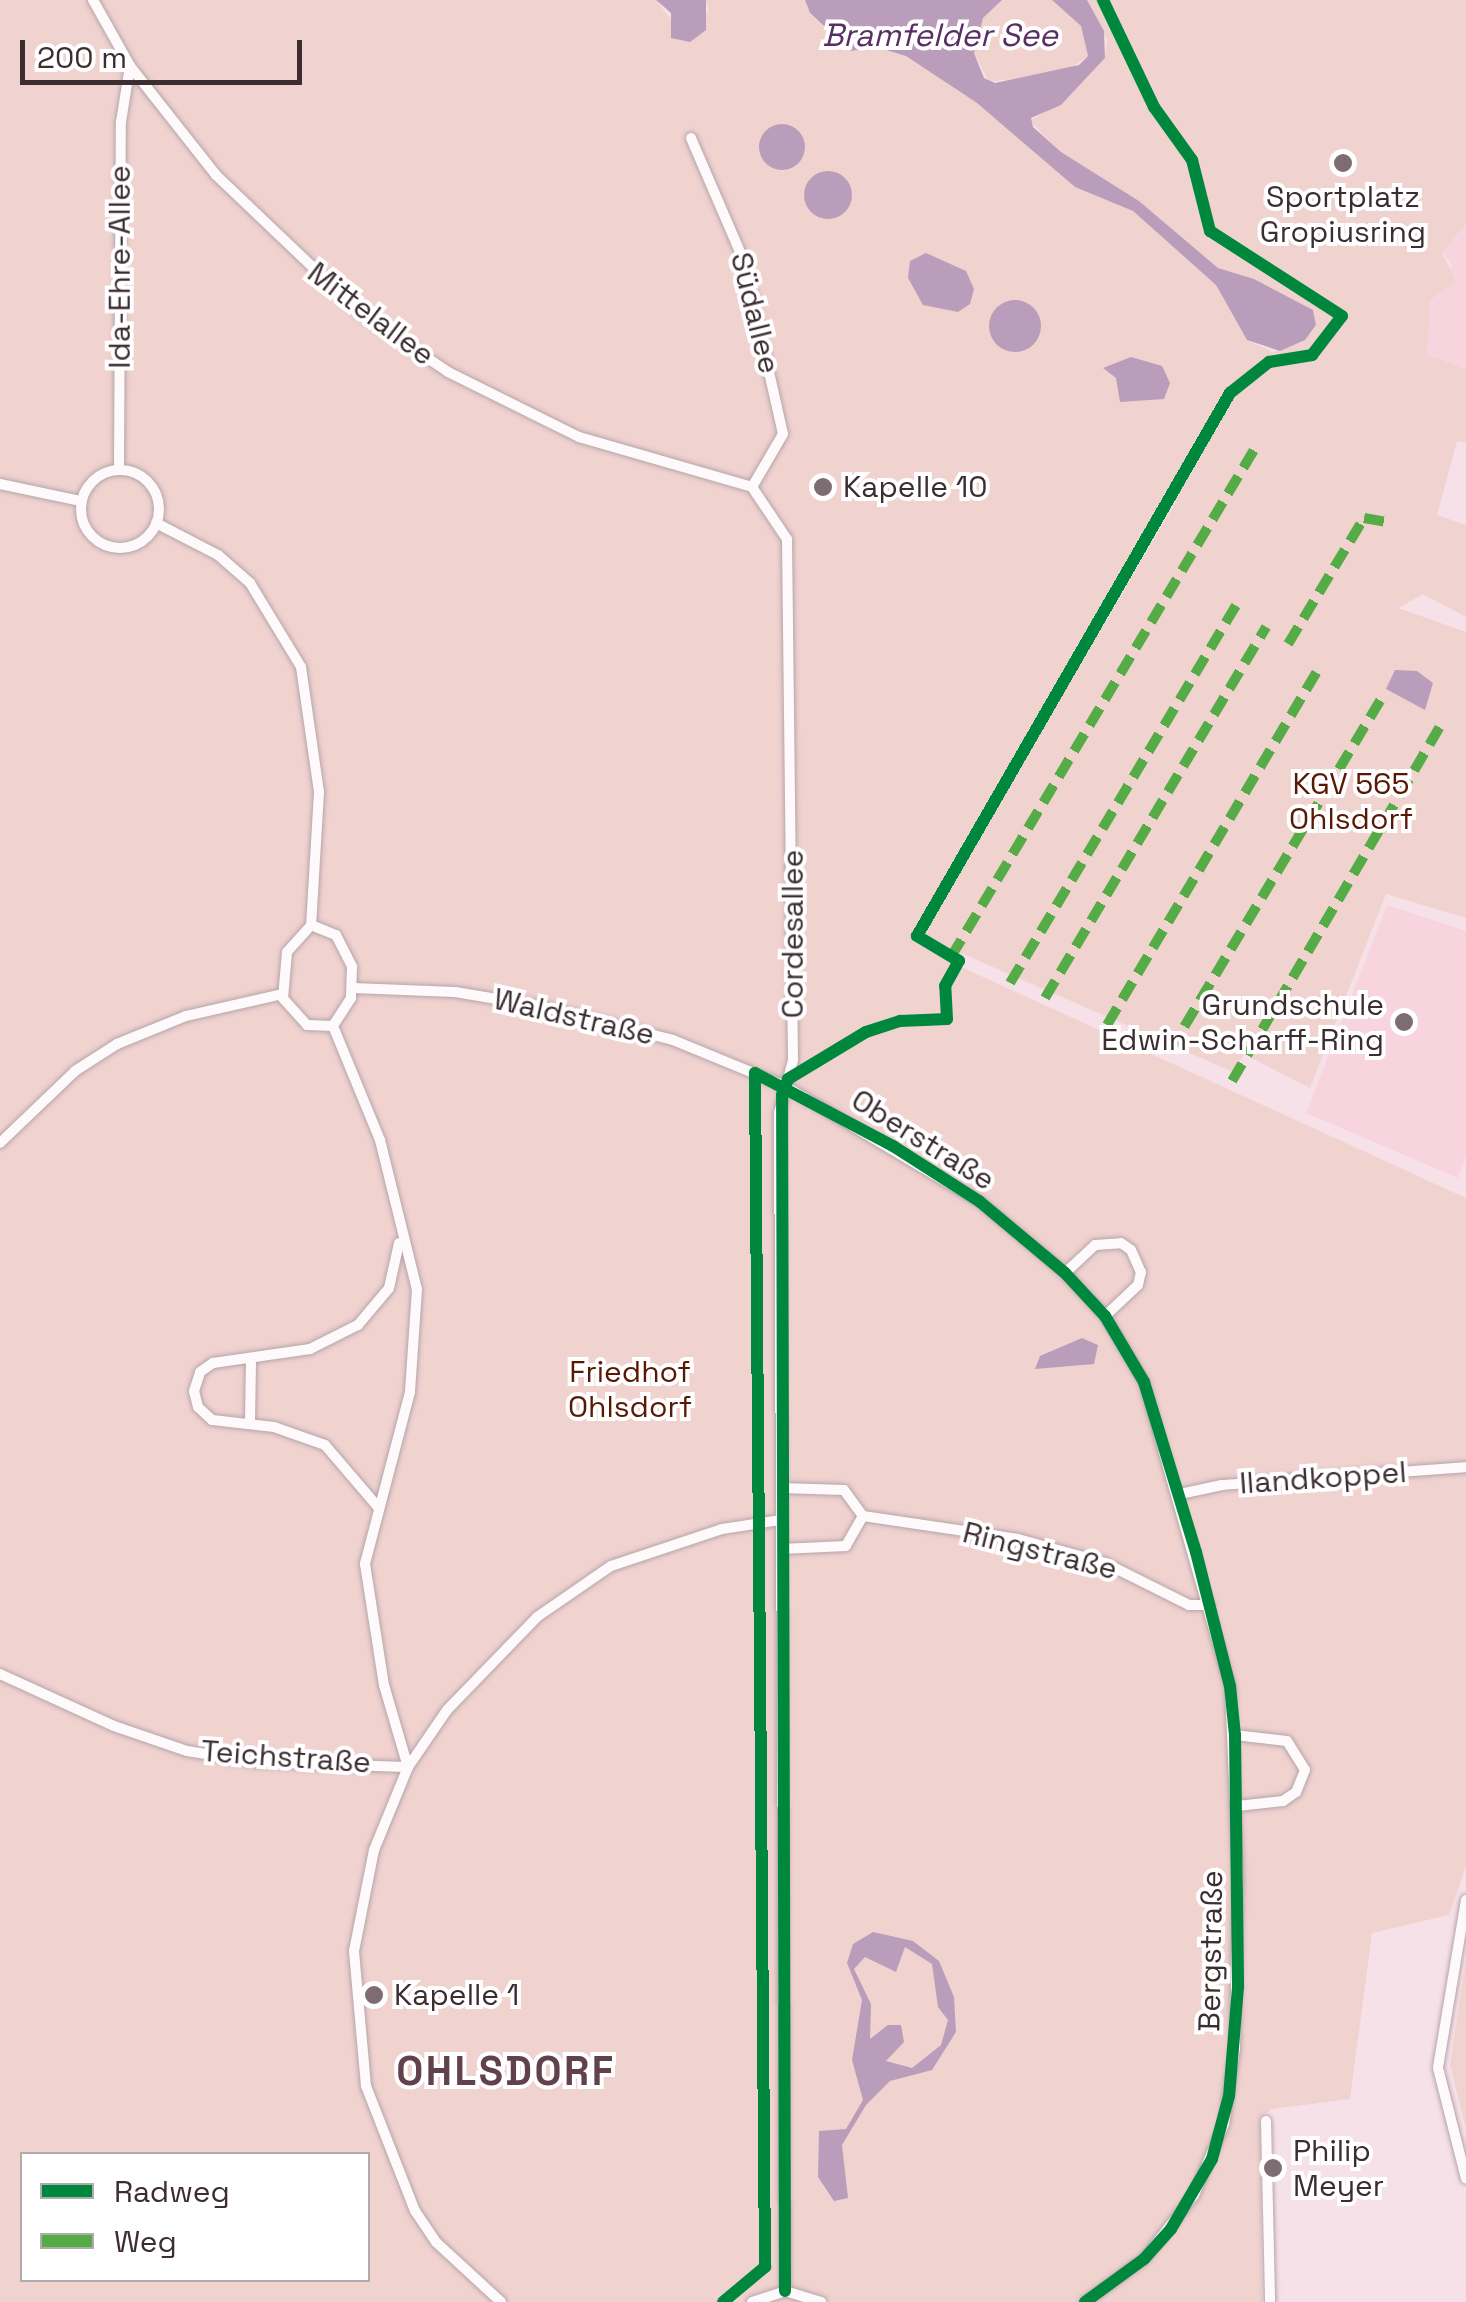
<!DOCTYPE html>
<meta charset="utf-8">
<style>
body{margin:0}
#map{position:relative;width:1466px;height:2302px;overflow:hidden;background:#f7e1e8;font-family:"Space Grotesk",sans-serif}
div>[style]{position:absolute}
[style*='--x']{left:calc(var(--x)*1px);top:calc(var(--y)*1px);width:calc(var(--w)*1px);rotate:calc(var(--a)*1deg)}
.built>*{inset:0;background:#f8d4df}
.green>*{inset:0;background:#f0d2cf}
.water>*{inset:0;background:#ba9dbb}
.round{border-radius:50%}
.roads{filter:drop-shadow(0 0 2px #b5a5aa) drop-shadow(0 0 2px #b5a5aa)}
.street>*{height:10px;margin:-5px;padding:0 5px;transform-origin:5px;border-radius:5px;background:#fefafc}
.street>.ring{margin:-5px;padding:0;box-sizing:content-box;background:none;border:10px solid #fefafc;border-radius:50%}
.quiet>*{height:10px;margin-top:-5px;transform-origin:0;background:repeating-linear-gradient(90deg,#55ab45 0 20px,transparent 0 30px)}
.cycleway>*{height:12px;margin:-6px;padding:0 6px;transform-origin:6px;border-radius:6px;background:#00873e}
.dots>*{width:28px;height:28px;translate:-50% -50%;box-sizing:border-box;border:5px solid #fff;border-radius:50%}
span{translate:-50% -50%;white-space:nowrap;text-align:center;line-height:1.15;-webkit-text-stroke:8px #fff;paint-order:stroke}
.poi-label{font-size:30px;color:#3c2d31}
.left{translate:0 -50%;text-align:left}
.right{translate:-100% -50%;text-align:right}
.street-label{font-size:30px;color:#3c2d31}
.park-label{font-size:30px;color:#581803}
.water-label{font-size:32px;color:#592e63;font-style:italic}
.district-label{font-size:40px;color:#61424c;font-weight:700;letter-spacing:2.5px}
.legend{position:absolute;left:20px;top:2152px;width:350px;height:130px;box-sizing:border-box;background:#fff;border:2px solid #b1abad;margin:0;padding:12px 18px;list-style:none;font-size:30px;color:#3c2d31}
.legend li{display:flex;align-items:center;gap:20px;height:50px}
.legend b{width:50px;border:2px solid #b1abad}
.scale{position:absolute;left:20px;top:40px;width:282px;height:45px;box-sizing:border-box;border:5px solid #3c2d31;border-top:0;padding-left:12px;font-size:30px;line-height:35px;white-space:nowrap;color:#3c2d31;-webkit-text-stroke:8px #fff;paint-order:stroke}
</style>
<div id="map">
<div class="built">
<div style="clip-path:polygon(1466px 224px,1466px 369px,1427px 356px,1429px 300px,1452px 265px,1442px 252px)"></div>
<div style="clip-path:polygon(1387px 905px,1466px 931px,1466px 1155px,1458px 1178px,1306px 1113px)"></div>
</div>
<div class="green">
<div style="clip-path:polygon(evenodd,0 0,656px 0,673px 22px,709px 12px,706px 0,805px 0,810px 14px,851px 51px,876px 47px,906px 56px,977px 103px,1075px 187px,1133px 211px,1216px 285px,1247px 340px,1273px 352px,1305px 340px,1316px 325px,1313px 310px,1218px 268px,1139px 201px,1060px 152px,1030px 121px,1068px 98px,1105px 58px,1107px 39px,1087px 0,1466px 0,1466px 224px,1442px 252px,1456px 282px,1430px 300px,1427px 355px,1466px 369px,1466px 443px,1457px 441px,1437px 515px,1466px 525px,1466px 617px,1423px 594px,1398px 608px,1466px 632px,1466px 918px,1386px 894px,1310px 1088px,1244px 1054px,1233px 1072px,922px 936px,1176px 501px,1168px 496px,912px 938px,957px 965px,1466px 1198px,1466px 1866px,1449px 1915px,1372px 1933px,1350px 2099px,1272px 2109px,1260px 2117px,1262px 2302px,0 2302px,0 0,22px 2154px,368px 2154px,368px 2280px,22px 2280px,22px 2154px)"></div>
<div style="clip-path:polygon(1002px 0,1052px 0,1081px 26px,1088px 56px,1067px 71px,989px 82px,974px 53px,983px 18px)"></div>
<div style="clip-path:polygon(1466px 1960px,1466px 2129px,1450px 2065px)"></div>
</div>
<div class="water">
<div style="clip-path:polygon(656px 0,706px 0,706px 30px,690px 42px,671px 38px,671px 13px)"></div>
<div style="clip-path:polygon(805px 0,1002px 0,983px 18px,974px 53px,984px 78px,995px 83px,1079px 65px,1088px 56px,1081px 26px,1052px 0,1087px 0,1104px 31px,1105px 58px,1061px 105px,1031px 118px,1033px 127px,1061px 152px,1139px 201px,1218px 268px,1254px 279px,1313px 310px,1316px 325px,1305px 340px,1280px 351px,1247px 340px,1216px 285px,1133px 211px,1075px 187px,977px 103px,906px 56px,876px 47px,851px 51px,810px 13px)"></div>
<div class="round" style="left:759px;top:124px;width:46px;height:46px"></div>
<div class="round" style="left:804px;top:171px;width:48px;height:48px"></div>
<div style="clip-path:polygon(926px 253px,966px 271px,974px 289px,970px 304px,958px 312px,923px 305px,908px 278px,910px 261px)"></div>
<div class="round" style="left:989px;top:300px;width:52px;height:52px"></div>
<div style="clip-path:polygon(1131px 357px,1162px 366px,1170px 383px,1164px 399px,1120px 402px,1116px 378px,1103px 368px)"></div>
<div style="clip-path:polygon(1395px 670px,1417px 671px,1433px 683px,1425px 710px,1386px 689px)"></div>
<div style="clip-path:polygon(1082px 1338px,1098px 1345px,1094px 1364px,1035px 1369px,1040px 1356px)"></div>
<div style="clip-path:polygon(evenodd,873px 1932px,913px 1941px,939px 1961px,954px 1997px,956px 2032px,932px 2070px,890px 2081px,866px 2105px,842px 2145px,848px 2198px,834px 2201px,818px 2177px,819px 2131px,846px 2129px,863px 2100px,852px 2060px,862px 2000px,847px 1963px,853px 1944px,873px 1932px,905px 1947px,932px 1964px,938px 2007px,948px 2020px,941px 2045px,912px 2068px,886px 2061px,904px 2042px,901px 2025px,888px 2025px,870px 2039px,871px 2004px,854px 1969px,865px 1957px,896px 1972px,905px 1947px)"></div>
</div>
<div class="roads">
<div class="street">
<div style="--x:93;--y:0;--w:76;--a:60.7"></div>
<div style="--x:130;--y:66;--w:139;--a:51.7"></div>
<div style="--x:216;--y:175;--w:200;--a:43.6"></div>
<div style="--x:361;--y:313;--w:105;--a:34.1"></div>
<div style="--x:448;--y:372;--w:146;--a:26.4"></div>
<div style="--x:579;--y:437;--w:180;--a:16.1"></div>
<div style="--x:752;--y:487;--w:63;--a:56.1"></div>
<div style="--x:787;--y:539;--w:521;--a:89.34"></div>
<div style="--x:793;--y:1060;--w:55;--a:104.8"></div>
<div style="--x:779;--y:1113;--w:1178;--a:89.71"></div>
<div style="--x:691;--y:138;--w:134;--a:66.7"></div>
<div style="--x:744;--y:261;--w:177;--a:77.3"></div>
<div style="--x:783;--y:434;--w:61;--a:120.3"></div>
<div style="--x:119;--y:469;--w:347;--a:-89.7"></div>
<div style="--x:121;--y:122;--w:57;--a:-80.9"></div>
<div class="ring" style="left:81px;top:470px;width:68px;height:68px"></div>
<div style="--x:0;--y:484;--w:83;--a:11.9"></div>
<div style="--x:156;--y:523;--w:70;--a:27.3"></div>
<div style="--x:218;--y:555;--w:43;--a:41.2"></div>
<div style="--x:250;--y:583;--w:98;--a:58.7"></div>
<div style="--x:301;--y:667;--w:126;--a:81.8"></div>
<div style="--x:319;--y:792;--w:133;--a:93.4"></div>
<div style="--x:311;--y:925;--w:27;--a:22"></div>
<div style="--x:336;--y:935;--w:36;--a:63"></div>
<div style="--x:352;--y:967;--w:31;--a:92"></div>
<div style="--x:351;--y:998;--w:33;--a:123"></div>
<div style="--x:333;--y:1026;--w:26;--a:-178"></div>
<div style="--x:307;--y:1025;--w:36;--a:-132"></div>
<div style="--x:283;--y:998;--w:46;--a:-85"></div>
<div style="--x:287;--y:952;--w:36;--a:-48"></div>
<div style="--x:353;--y:988;--w:102;--a:2.2"></div>
<div style="--x:455;--y:992;--w:85;--a:9.5"></div>
<div style="--x:539;--y:1006;--w:138;--a:14.2"></div>
<div style="--x:673;--y:1040;--w:121;--a:22.3"></div>
<div style="--x:785;--y:1086;--w:226;--a:30.7"></div>
<div style="--x:979;--y:1201;--w:112;--a:39.9"></div>
<div style="--x:1065;--y:1273;--w:59;--a:47.1"></div>
<div style="--x:1105;--y:1316;--w:77;--a:59.4"></div>
<div style="--x:1144;--y:1382;--w:316;--a:74.2"></div>
<div style="--x:1230;--y:1686;--w:189;--a:87.6"></div>
<div style="--x:1238;--y:1875;--w:173;--a:91"></div>
<div style="--x:1235;--y:2048;--w:77;--a:98.2"></div>
<div style="--x:1224;--y:2124;--w:77;--a:112.9"></div>
<div style="--x:1194;--y:2195;--w:81;--a:128"></div>
<div style="--x:1144;--y:2259;--w:73;--a:143.9"></div>
<div style="--x:333;--y:1026;--w:123;--a:67.6"></div>
<div style="--x:380;--y:1140;--w:154;--a:76.1"></div>
<div style="--x:417;--y:1289;--w:103;--a:93.9"></div>
<div style="--x:410;--y:1392;--w:178;--a:104.7"></div>
<div style="--x:365;--y:1564;--w:122;--a:81.1"></div>
<div style="--x:384;--y:1685;--w:85;--a:73.7"></div>
<div style="--x:0;--y:1143;--w:104;--a:-43.8"></div>
<div style="--x:75;--y:1071;--w:50;--a:-32.7"></div>
<div style="--x:117;--y:1044;--w:74;--a:-22.1"></div>
<div style="--x:186;--y:1016;--w:98;--a:-12.9"></div>
<div style="--x:1065;--y:1273;--w:41;--a:-43"></div>
<div style="--x:1095;--y:1245;--w:26;--a:-4"></div>
<div style="--x:1121;--y:1243;--w:12;--a:35"></div>
<div style="--x:1131;--y:1250;--w:24;--a:66"></div>
<div style="--x:1141;--y:1272;--w:13;--a:103"></div>
<div style="--x:1138;--y:1285;--w:45;--a:136.8"></div>
<div style="--x:250;--y:1423;--w:63;--a:-89.1"></div>
<div style="--x:781;--y:1488;--w:63;--a:1.8"></div>
<div style="--x:844;--y:1490;--w:32;--a:54"></div>
<div style="--x:863;--y:1516;--w:34;--a:120"></div>
<div style="--x:846;--y:1546;--w:65;--a:177.4"></div>
<div style="--x:1180;--y:1494;--w:43;--a:-12.1"></div>
<div style="--x:1222;--y:1485;--w:245;--a:-4.2"></div>
<div style="--x:378;--y:1507;--w:82;--a:-130.5"></div>
<div style="--x:325;--y:1445;--w:54;--a:-160.6"></div>
<div style="--x:274;--y:1427;--w:62;--a:-173.6"></div>
<div style="--x:212;--y:1420;--w:19;--a:-137"></div>
<div style="--x:198;--y:1407;--w:16;--a:-104"></div>
<div style="--x:194;--y:1391;--w:20;--a:-72"></div>
<div style="--x:200;--y:1372;--w:16;--a:-35"></div>
<div style="--x:213;--y:1363;--w:98;--a:-8.2"></div>
<div style="--x:310;--y:1349;--w:54;--a:-26.6"></div>
<div style="--x:358;--y:1325;--w:48;--a:-50"></div>
<div style="--x:389;--y:1288;--w:46;--a:-77.5"></div>
<div style="--x:863;--y:1516;--w:157;--a:8.4"></div>
<div style="--x:1018;--y:1539;--w:90;--a:15.4"></div>
<div style="--x:1105;--y:1563;--w:94;--a:26.6"></div>
<div style="--x:1189;--y:1605;--w:20;--a:0"></div>
<div style="--x:0;--y:1674;--w:125;--a:24.5"></div>
<div style="--x:114;--y:1726;--w:77;--a:18.9"></div>
<div style="--x:187;--y:1751;--w:70;--a:9.1"></div>
<div style="--x:256;--y:1762;--w:152;--a:1.9"></div>
<div style="--x:1235;--y:1735;--w:52;--a:6.6"></div>
<div style="--x:1287;--y:1741;--w:34;--a:58"></div>
<div style="--x:1305;--y:1770;--w:24;--a:112"></div>
<div style="--x:1296;--y:1792;--w:16;--a:145"></div>
<div style="--x:1283;--y:1801;--w:46;--a:173.8"></div>
<div style="--x:1466;--y:1900;--w:170;--a:99.5"></div>
<div style="--x:1438;--y:2068;--w:114;--a:75.8"></div>
<div style="--x:1266;--y:2121;--w:181;--a:88.7"></div>
<div style="--x:501;--y:2302;--w:88;--a:-137.3"></div>
<div style="--x:436;--y:2242;--w:37;--a:-124"></div>
<div style="--x:415;--y:2211;--w:134;--a:-111.4"></div>
<div style="--x:366;--y:2086;--w:136;--a:-95.1"></div>
<div style="--x:354;--y:1951;--w:103;--a:-78.8"></div>
<div style="--x:374;--y:1850;--w:90;--a:-67.7"></div>
<div style="--x:408;--y:1767;--w:69;--a:-55.6"></div>
<div style="--x:447;--y:1710;--w:129;--a:-45.9"></div>
<div style="--x:537;--y:1617;--w:90;--a:-34.6"></div>
<div style="--x:611;--y:1566;--w:117;--a:-18.4"></div>
<div style="--x:722;--y:1529;--w:60;--a:-8.7"></div>
<div style="--x:752;--y:2302;--w:35;--a:-18"></div>
<div style="--x:785;--y:2291;--w:38;--a:17"></div>
</div>
</div>
<div class="quiet">
<div style="--x:1288;--y:644;--w:147;--a:-58.9"></div>
<div style="--x:1364;--y:518;--w:28;--a:10"></div>
<div style="--x:951;--y:957;--w:591;--a:-59.14"></div>
<div style="--x:1010;--y:983;--w:440;--a:-59.1"></div>
<div style="--x:1045;--y:998;--w:432;--a:-59.2"></div>
<div style="--x:1107;--y:1025;--w:411;--a:-59.3"></div>
<div style="--x:1169;--y:1052;--w:414;--a:-59"></div>
<div style="--x:1232;--y:1081;--w:413;--a:-59.6"></div>
</div>
<div class="cycleway">
<div style="--x:785;--y:2291;--w:1196;--a:-90.14"></div>
<div style="--x:782;--y:1095;--w:17;--a:-69"></div>
<div style="--x:788;--y:1079;--w:91;--a:-31.1"></div>
<div style="--x:866;--y:1032;--w:36;--a:-18"></div>
<div style="--x:900;--y:1021;--w:47;--a:-2.4"></div>
<div style="--x:947;--y:1019;--w:33;--a:-93"></div>
<div style="--x:945;--y:986;--w:29;--a:-61"></div>
<div style="--x:959;--y:961;--w:49;--a:-149.2"></div>
<div style="--x:917;--y:936;--w:627;--a:-60.04"></div>
<div style="--x:1230;--y:393;--w:50;--a:-38.5"></div>
<div style="--x:1269;--y:362;--w:44;--a:-9.2"></div>
<div style="--x:1312;--y:355;--w:49;--a:-52.4"></div>
<div style="--x:1342;--y:316;--w:157;--a:-147.2"></div>
<div style="--x:1210;--y:231;--w:73;--a:-104.2"></div>
<div style="--x:1192;--y:160;--w:65;--a:-125.6"></div>
<div style="--x:1154;--y:107;--w:119;--a:-115.5"></div>
<div style="--x:723;--y:2302;--w:55;--a:-39.8"></div>
<div style="--x:765;--y:2267;--w:1194;--a:-90.48"></div>
<div style="--x:755;--y:1073;--w:156;--a:27.9"></div>
<div style="--x:893;--y:1146;--w:102;--a:32.6"></div>
<div style="--x:979;--y:1201;--w:112;--a:39.9"></div>
<div style="--x:1065;--y:1273;--w:59;--a:47.1"></div>
<div style="--x:1105;--y:1316;--w:77;--a:59.4"></div>
<div style="--x:1144;--y:1382;--w:178;--a:73"></div>
<div style="--x:1196;--y:1552;--w:138;--a:75.8"></div>
<div style="--x:1230;--y:1686;--w:49;--a:84.2"></div>
<div style="--x:1235;--y:1735;--w:252;--a:89.3"></div>
<div style="--x:1238;--y:1987;--w:109;--a:94.7"></div>
<div style="--x:1229;--y:2096;--w:65;--a:105.1"></div>
<div style="--x:1212;--y:2159;--w:81;--a:120.4"></div>
<div style="--x:1171;--y:2229;--w:40;--a:132"></div>
<div style="--x:1144;--y:2259;--w:73;--a:143.9"></div>
</div>
<div class="dots">
<div style="left:1343px;top:163px;background:#7d6c71"></div>
<div style="left:823px;top:487px;background:#7d6c71"></div>
<div style="left:1404px;top:1022px;background:#7d6c71"></div>
<div style="left:374px;top:1995px;background:#7d6c71"></div>
<div style="left:1273px;top:2168px;background:#7d6c71"></div>
</div>
<div class="poi-label">
<span style="left:1343px;top:214px">Sportplatz<br>Gropiusring</span>
<span class="left" style="left:843px;top:487px">Kapelle 10</span>
<span class="right" style="left:1384px;top:1022px">Grundschule<br>Edwin-Scharff-Ring</span>
<span class="left" style="left:394px;top:1995px">Kapelle 1</span>
<span class="left" style="left:1293px;top:2168px">Philip<br>Meyer</span>
</div>
<div class="street-label">
<span style="left:120px;top:267px;rotate:-90deg">Ida-Ehre-Allee</span>
<span style="left:755px;top:313px;rotate:76deg">Südallee</span>
<span style="left:371px;top:314px;rotate:37deg">Mittelallee</span>
<span style="left:793px;top:934px;rotate:-90deg">Cordesallee</span>
<span style="left:574px;top:1017px;rotate:13deg">Waldstraße</span>
<span style="left:923px;top:1140px;rotate:32deg">Oberstraße</span>
<span style="left:1323px;top:1478px;rotate:-4deg">Ilandkoppel</span>
<span style="left:1040px;top:1551px;rotate:14deg">Ringstraße</span>
<span style="left:286px;top:1757px;rotate:4deg">Teichstraße</span>
<span style="left:1211px;top:1951px;rotate:-89deg">Bergstraße</span>
</div>
<div class="park-label">
<span style="left:1351px;top:801px">KGV 565<br>Ohlsdorf</span>
<span style="left:630px;top:1389px">Friedhof<br>Ohlsdorf</span>
</div>
<div class="water-label">
<span style="left:940px;top:35px">Bramfelder See</span>
</div>
<div class="district-label">
<span style="left:506px;top:2072px">OHLSDORF</span>
</div>
<ul class="legend">
<li><b style="height:12px;background:#00873e"></b>Radweg</li>
<li><b style="height:12px;background:#55ab45"></b>Weg</li>
</ul>
<div class="scale">200 m</div>
</div>
